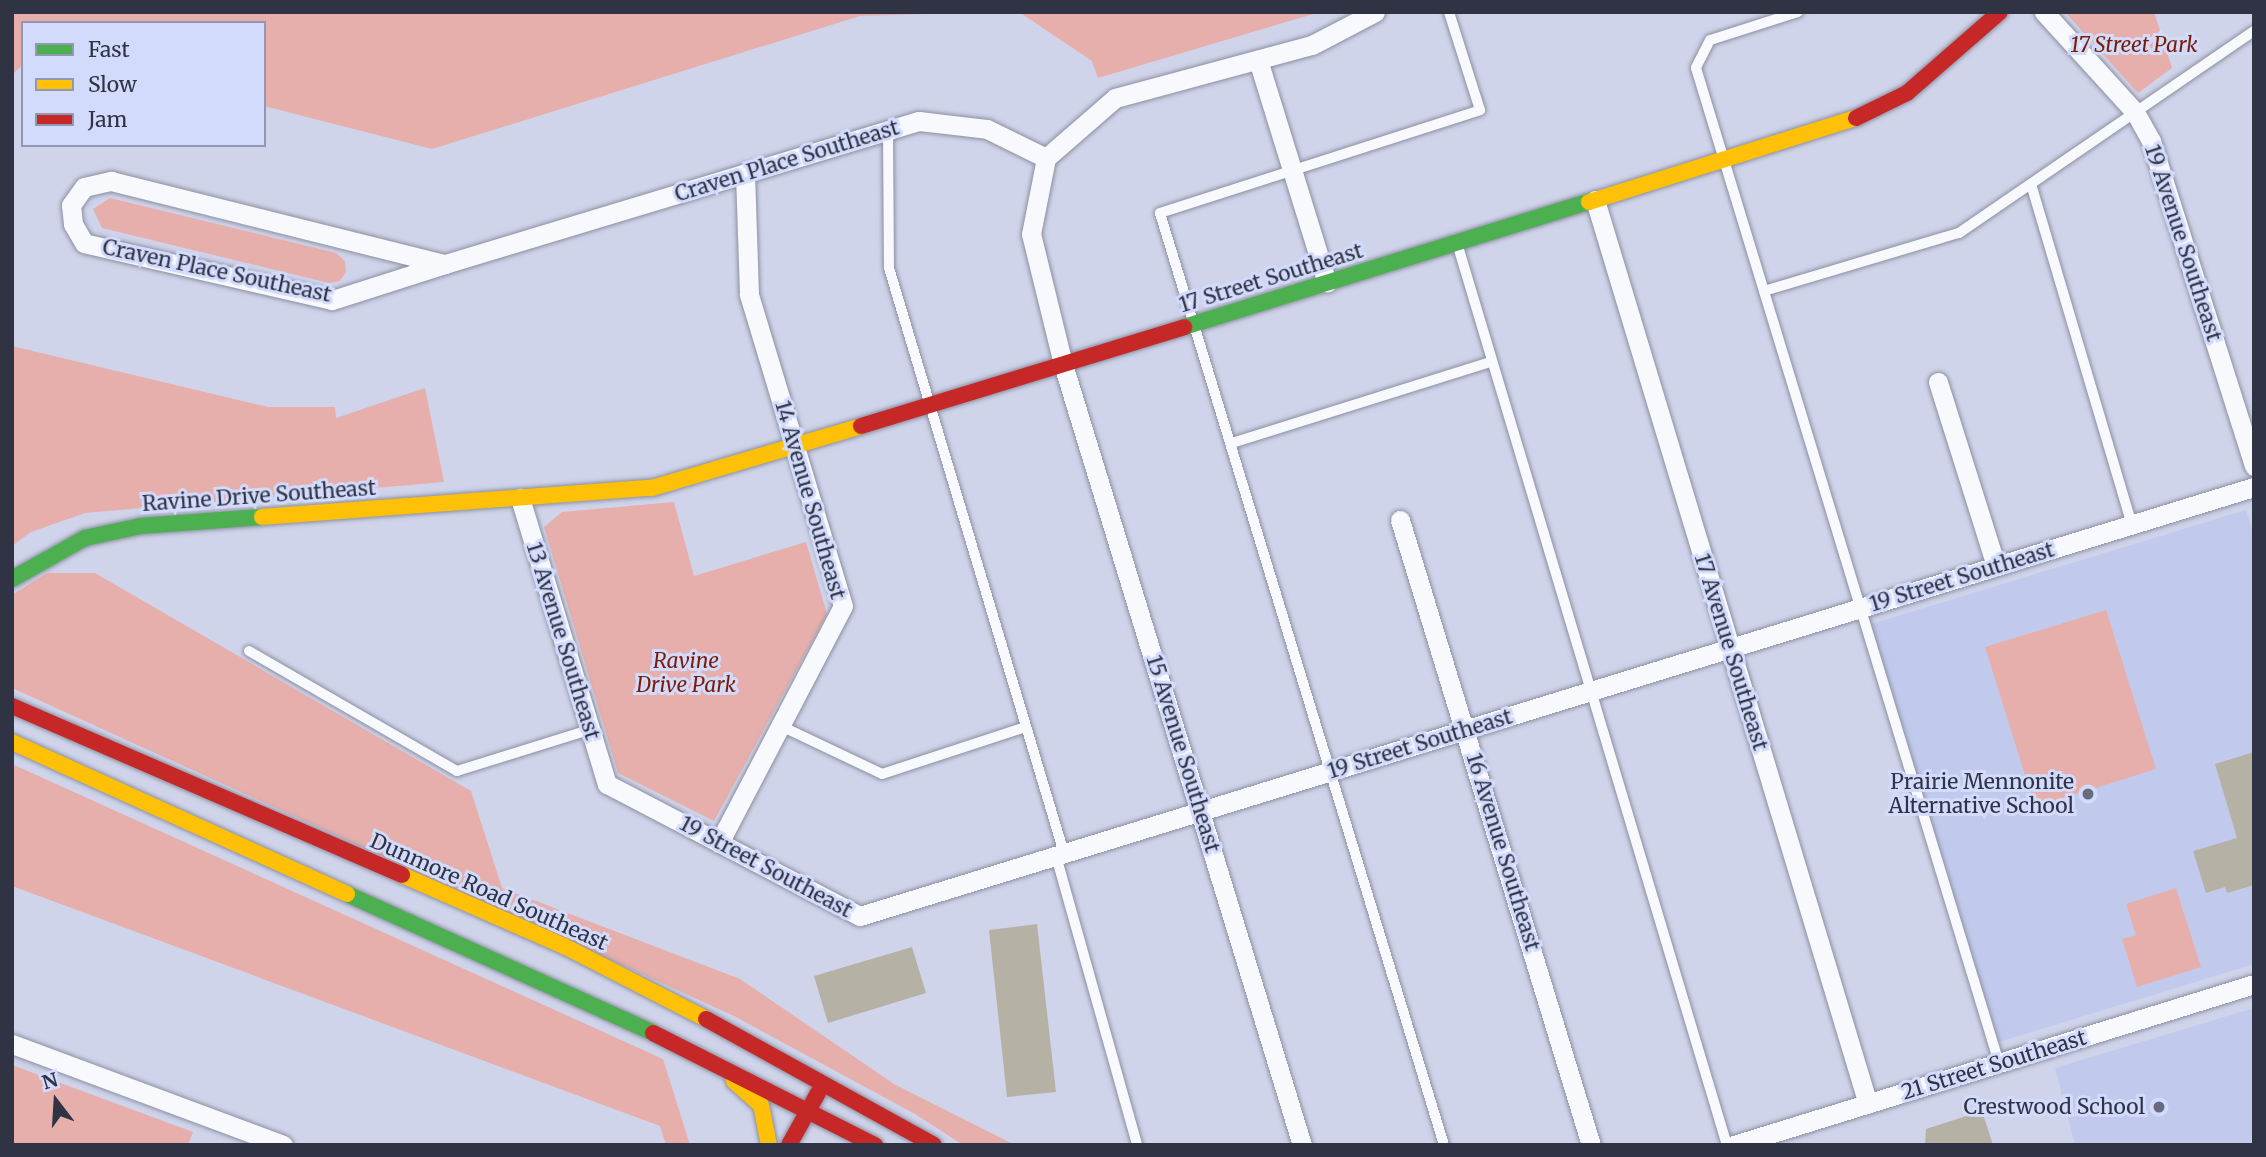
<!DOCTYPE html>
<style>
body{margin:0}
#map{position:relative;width:2266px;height:1157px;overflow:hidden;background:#cfd4ea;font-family:Merriweather,serif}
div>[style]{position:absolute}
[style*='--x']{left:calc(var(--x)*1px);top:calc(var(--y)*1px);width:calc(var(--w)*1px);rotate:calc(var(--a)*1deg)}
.built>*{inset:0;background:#c1caed}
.green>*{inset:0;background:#e6afac}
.building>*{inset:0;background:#b5b1a4}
.roads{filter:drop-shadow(0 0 2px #8c8fa0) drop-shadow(0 0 2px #8c8fa0)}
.lane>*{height:10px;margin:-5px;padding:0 5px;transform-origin:5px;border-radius:5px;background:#f8f9fc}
.street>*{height:19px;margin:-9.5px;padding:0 9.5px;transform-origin:9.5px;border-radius:9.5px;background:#f8f9fc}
.fast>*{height:16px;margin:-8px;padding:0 8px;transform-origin:8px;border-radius:8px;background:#4caf50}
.slow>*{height:16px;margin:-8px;padding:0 8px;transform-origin:8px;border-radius:8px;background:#ffc107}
.jam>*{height:16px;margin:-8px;padding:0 8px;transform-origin:8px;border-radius:8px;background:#c62828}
.dots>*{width:19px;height:19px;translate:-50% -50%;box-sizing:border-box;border:4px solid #d3dbfc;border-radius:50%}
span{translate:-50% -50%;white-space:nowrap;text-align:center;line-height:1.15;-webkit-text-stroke:6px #d3dbfc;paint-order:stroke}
.park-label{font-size:21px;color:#7b1c05;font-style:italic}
.street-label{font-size:21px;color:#2f3343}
.poi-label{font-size:21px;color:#2f3343}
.right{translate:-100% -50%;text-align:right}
.frame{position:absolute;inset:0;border:14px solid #2f3343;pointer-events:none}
.legend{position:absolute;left:21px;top:21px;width:245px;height:126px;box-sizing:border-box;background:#d3dbfc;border:2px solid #9198b2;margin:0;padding:9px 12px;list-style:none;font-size:21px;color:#2f3343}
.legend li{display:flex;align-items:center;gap:14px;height:35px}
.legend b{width:35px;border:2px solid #9198b2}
.north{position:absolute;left:21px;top:1066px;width:70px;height:70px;-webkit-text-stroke:5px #d3dbfc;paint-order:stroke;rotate:343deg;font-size:19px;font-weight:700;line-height:28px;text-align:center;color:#2f3343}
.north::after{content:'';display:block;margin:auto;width:24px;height:32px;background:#2f3343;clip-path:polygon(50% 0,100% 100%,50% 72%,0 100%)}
</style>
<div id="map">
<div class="built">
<div style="clip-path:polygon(2246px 510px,2254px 536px,2254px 964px,1999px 1042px,1871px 624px)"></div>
<div style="clip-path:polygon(2254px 1008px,2254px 1145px,2075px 1145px,2055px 1068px)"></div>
</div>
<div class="green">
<div style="clip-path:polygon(12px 12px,986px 12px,860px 16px,432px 149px,264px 106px,264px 23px,23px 23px,23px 64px,12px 75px)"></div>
<div style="clip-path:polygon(1019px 12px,1320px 12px,1098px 78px,1092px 61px)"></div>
<div style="clip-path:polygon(2065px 12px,2154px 12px,2172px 68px,2138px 93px)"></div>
<div style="clip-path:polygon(110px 198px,336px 253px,345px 261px,346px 272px,340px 281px,329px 283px,102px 228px,93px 209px)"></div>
<div style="clip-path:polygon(12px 346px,268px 407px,335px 407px,336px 418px,425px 388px,444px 482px,85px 513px,31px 532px,12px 546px)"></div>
<div style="clip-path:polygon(674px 502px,694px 576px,806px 542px,827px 614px,714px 821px,618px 773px,544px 527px,562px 512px)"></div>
<div style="clip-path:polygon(47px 573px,95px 573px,471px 791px,502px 888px,740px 979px,894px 1084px,1015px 1145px,963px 1145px,915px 1114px,734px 1016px,12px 688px,12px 595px)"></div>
<div style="clip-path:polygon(2106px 610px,2156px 769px,2035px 807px,1985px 647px)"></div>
<div style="clip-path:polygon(12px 764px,663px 1059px,690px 1145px,666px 1145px,660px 1126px,12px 886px)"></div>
<div style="clip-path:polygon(2176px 888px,2201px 967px,2137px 987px,2122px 939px,2136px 935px,2126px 904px)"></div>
<div style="clip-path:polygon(12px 1065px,193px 1132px,188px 1145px,12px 1145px)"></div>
</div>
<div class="building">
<div style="clip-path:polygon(2254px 752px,2254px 885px,2227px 893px,2225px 887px,2206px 893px,2193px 851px,2237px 838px,2215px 764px)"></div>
<div style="clip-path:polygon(1037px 924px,1056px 1092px,1007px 1097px,989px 930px)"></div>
<div style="clip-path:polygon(912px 947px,926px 993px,828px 1023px,814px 976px)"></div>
<div style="clip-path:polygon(1982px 1111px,1993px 1145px,1925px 1145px,1926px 1129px)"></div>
</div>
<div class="roads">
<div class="lane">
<div style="--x:1798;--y:12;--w:92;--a:162.3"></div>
<div style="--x:1710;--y:40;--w:31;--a:117"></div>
<div style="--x:1696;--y:68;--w:1040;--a:73.06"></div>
<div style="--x:888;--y:130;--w:138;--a:89.6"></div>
<div style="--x:889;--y:268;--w:611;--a:73.35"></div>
<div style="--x:2031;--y:184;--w:356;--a:73.5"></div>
<div style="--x:1457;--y:243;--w:942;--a:73.34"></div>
<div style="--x:1764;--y:291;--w:203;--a:-16.6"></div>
<div style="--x:1959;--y:233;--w:358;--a:-34.4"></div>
<div style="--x:1232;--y:443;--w:270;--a:-17.4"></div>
<div style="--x:249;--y:651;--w:240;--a:30"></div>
<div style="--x:457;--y:771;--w:138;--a:-17.3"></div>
<div style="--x:781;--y:726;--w:112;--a:25.4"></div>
<div style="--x:882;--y:774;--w:151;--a:-18.1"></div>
<div style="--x:1056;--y:856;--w:300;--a:74.3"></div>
<div style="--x:1444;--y:1145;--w:974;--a:-106.95"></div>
<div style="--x:1160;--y:213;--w:336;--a:-17.8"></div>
<div style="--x:1480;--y:110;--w:103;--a:-107.6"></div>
</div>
<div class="street">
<div style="--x:2044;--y:12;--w:135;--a:47.7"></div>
<div style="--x:2135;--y:112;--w:33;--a:61"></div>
<div style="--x:2151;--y:141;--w:341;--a:72.4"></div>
<div style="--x:1258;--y:60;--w:233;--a:72.8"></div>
<div style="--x:1595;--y:200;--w:944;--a:73.2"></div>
<div style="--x:445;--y:264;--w:119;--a:162.3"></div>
<div style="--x:332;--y:300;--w:254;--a:-167.1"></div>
<div style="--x:84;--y:243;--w:22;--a:-120"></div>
<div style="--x:73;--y:224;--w:19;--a:-96"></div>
<div style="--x:71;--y:205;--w:22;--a:-54"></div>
<div style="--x:84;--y:187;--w:28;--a:-13"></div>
<div style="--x:111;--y:181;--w:344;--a:14"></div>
<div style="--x:445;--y:264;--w:495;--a:-16.8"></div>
<div style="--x:919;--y:121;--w:68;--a:6.7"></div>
<div style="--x:987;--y:129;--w:66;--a:26.2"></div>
<div style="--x:1938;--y:382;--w:193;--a:72.5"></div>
<div style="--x:520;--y:498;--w:299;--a:73.1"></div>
<div style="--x:607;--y:784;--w:285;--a:27.6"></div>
<div style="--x:860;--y:916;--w:1459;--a:-17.11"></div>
<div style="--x:1400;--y:520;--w:654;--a:73.01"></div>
<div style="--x:719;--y:843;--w:267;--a:-62.4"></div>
<div style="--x:843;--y:606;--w:326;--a:-106.8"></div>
<div style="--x:749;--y:294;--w:121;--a:-91.9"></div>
<div style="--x:12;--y:1044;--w:289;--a:20.4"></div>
<div style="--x:1302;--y:1145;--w:817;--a:-107.02"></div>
<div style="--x:1063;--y:364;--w:134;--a:-103.8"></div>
<div style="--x:1031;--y:234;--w:77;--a:-78.8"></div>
<div style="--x:1046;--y:158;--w:91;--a:-41"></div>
<div style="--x:1115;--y:98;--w:204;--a:-15.1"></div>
<div style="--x:1312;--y:45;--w:71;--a:-27.6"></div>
<div style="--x:1734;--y:1145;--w:544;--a:-17.2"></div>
</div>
<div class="fast">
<div style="--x:1184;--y:327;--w:424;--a:-17.2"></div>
<div style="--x:12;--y:579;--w:84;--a:-29.3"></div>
<div style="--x:85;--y:538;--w:57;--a:-12.1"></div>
<div style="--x:141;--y:526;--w:121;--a:-4.3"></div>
<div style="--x:347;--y:894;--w:336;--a:24.4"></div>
</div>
<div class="slow">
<div style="--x:1589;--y:202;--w:280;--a:-17.5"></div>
<div style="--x:262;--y:517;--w:391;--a:-4.3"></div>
<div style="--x:652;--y:488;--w:218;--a:-16.5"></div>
<div style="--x:12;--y:742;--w:368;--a:24.4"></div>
<div style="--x:402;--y:875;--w:177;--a:23.7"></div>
<div style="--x:564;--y:946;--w:160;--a:27.2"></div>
<div style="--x:734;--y:1081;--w:36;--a:42"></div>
<div style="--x:761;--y:1105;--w:41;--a:78.7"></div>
</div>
<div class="jam">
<div style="--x:1856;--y:118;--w:57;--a:-26.1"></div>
<div style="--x:1907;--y:93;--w:123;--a:-41.1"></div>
<div style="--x:861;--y:426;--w:338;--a:-17"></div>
<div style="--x:12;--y:706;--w:425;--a:23.4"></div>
<div style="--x:706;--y:1019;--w:260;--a:28.9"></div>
<div style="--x:653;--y:1033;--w:249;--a:26.8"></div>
<div style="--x:789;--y:1145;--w:60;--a:-60.9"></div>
</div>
</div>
<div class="dots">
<div style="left:2088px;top:794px;background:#676b7d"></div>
<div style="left:2159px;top:1107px;background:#676b7d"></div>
</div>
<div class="park-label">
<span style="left:2134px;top:45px">17 Street Park</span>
<span style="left:686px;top:673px">Ravine<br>Drive Park</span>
</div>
<div class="street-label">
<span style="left:787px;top:161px;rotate:-17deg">Craven Place Southeast</span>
<span style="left:2183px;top:243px;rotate:72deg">19 Avenue Southeast</span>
<span style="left:217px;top:271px;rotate:12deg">Craven Place Southeast</span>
<span style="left:1271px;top:278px;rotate:-17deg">17 Street Southeast</span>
<span style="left:259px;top:496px;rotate:-4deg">Ravine Drive Southeast</span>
<span style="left:810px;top:500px;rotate:74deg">14 Avenue Southeast</span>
<span style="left:1962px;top:577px;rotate:-17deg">19 Street Southeast</span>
<span style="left:563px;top:641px;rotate:73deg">13 Avenue Southeast</span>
<span style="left:1731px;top:652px;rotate:73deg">17 Avenue Southeast</span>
<span style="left:1420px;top:744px;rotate:-17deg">19 Street Southeast</span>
<span style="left:1183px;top:754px;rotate:73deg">15 Avenue Southeast</span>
<span style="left:1503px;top:852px;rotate:73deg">16 Avenue Southeast</span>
<span style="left:766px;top:867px;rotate:28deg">19 Street Southeast</span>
<span style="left:489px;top:892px;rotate:24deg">Dunmore Road Southeast</span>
<span style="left:1994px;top:1065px;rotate:-17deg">21 Street Southeast</span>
</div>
<div class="poi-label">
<span class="right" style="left:2074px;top:794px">Prairie Mennonite<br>Alternative School</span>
<span class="right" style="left:2145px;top:1107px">Crestwood School</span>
</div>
<div class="frame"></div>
<ul class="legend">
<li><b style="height:9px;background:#4caf50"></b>Fast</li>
<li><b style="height:9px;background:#ffc107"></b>Slow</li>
<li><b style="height:9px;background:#c62828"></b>Jam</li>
</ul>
<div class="north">N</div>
</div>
